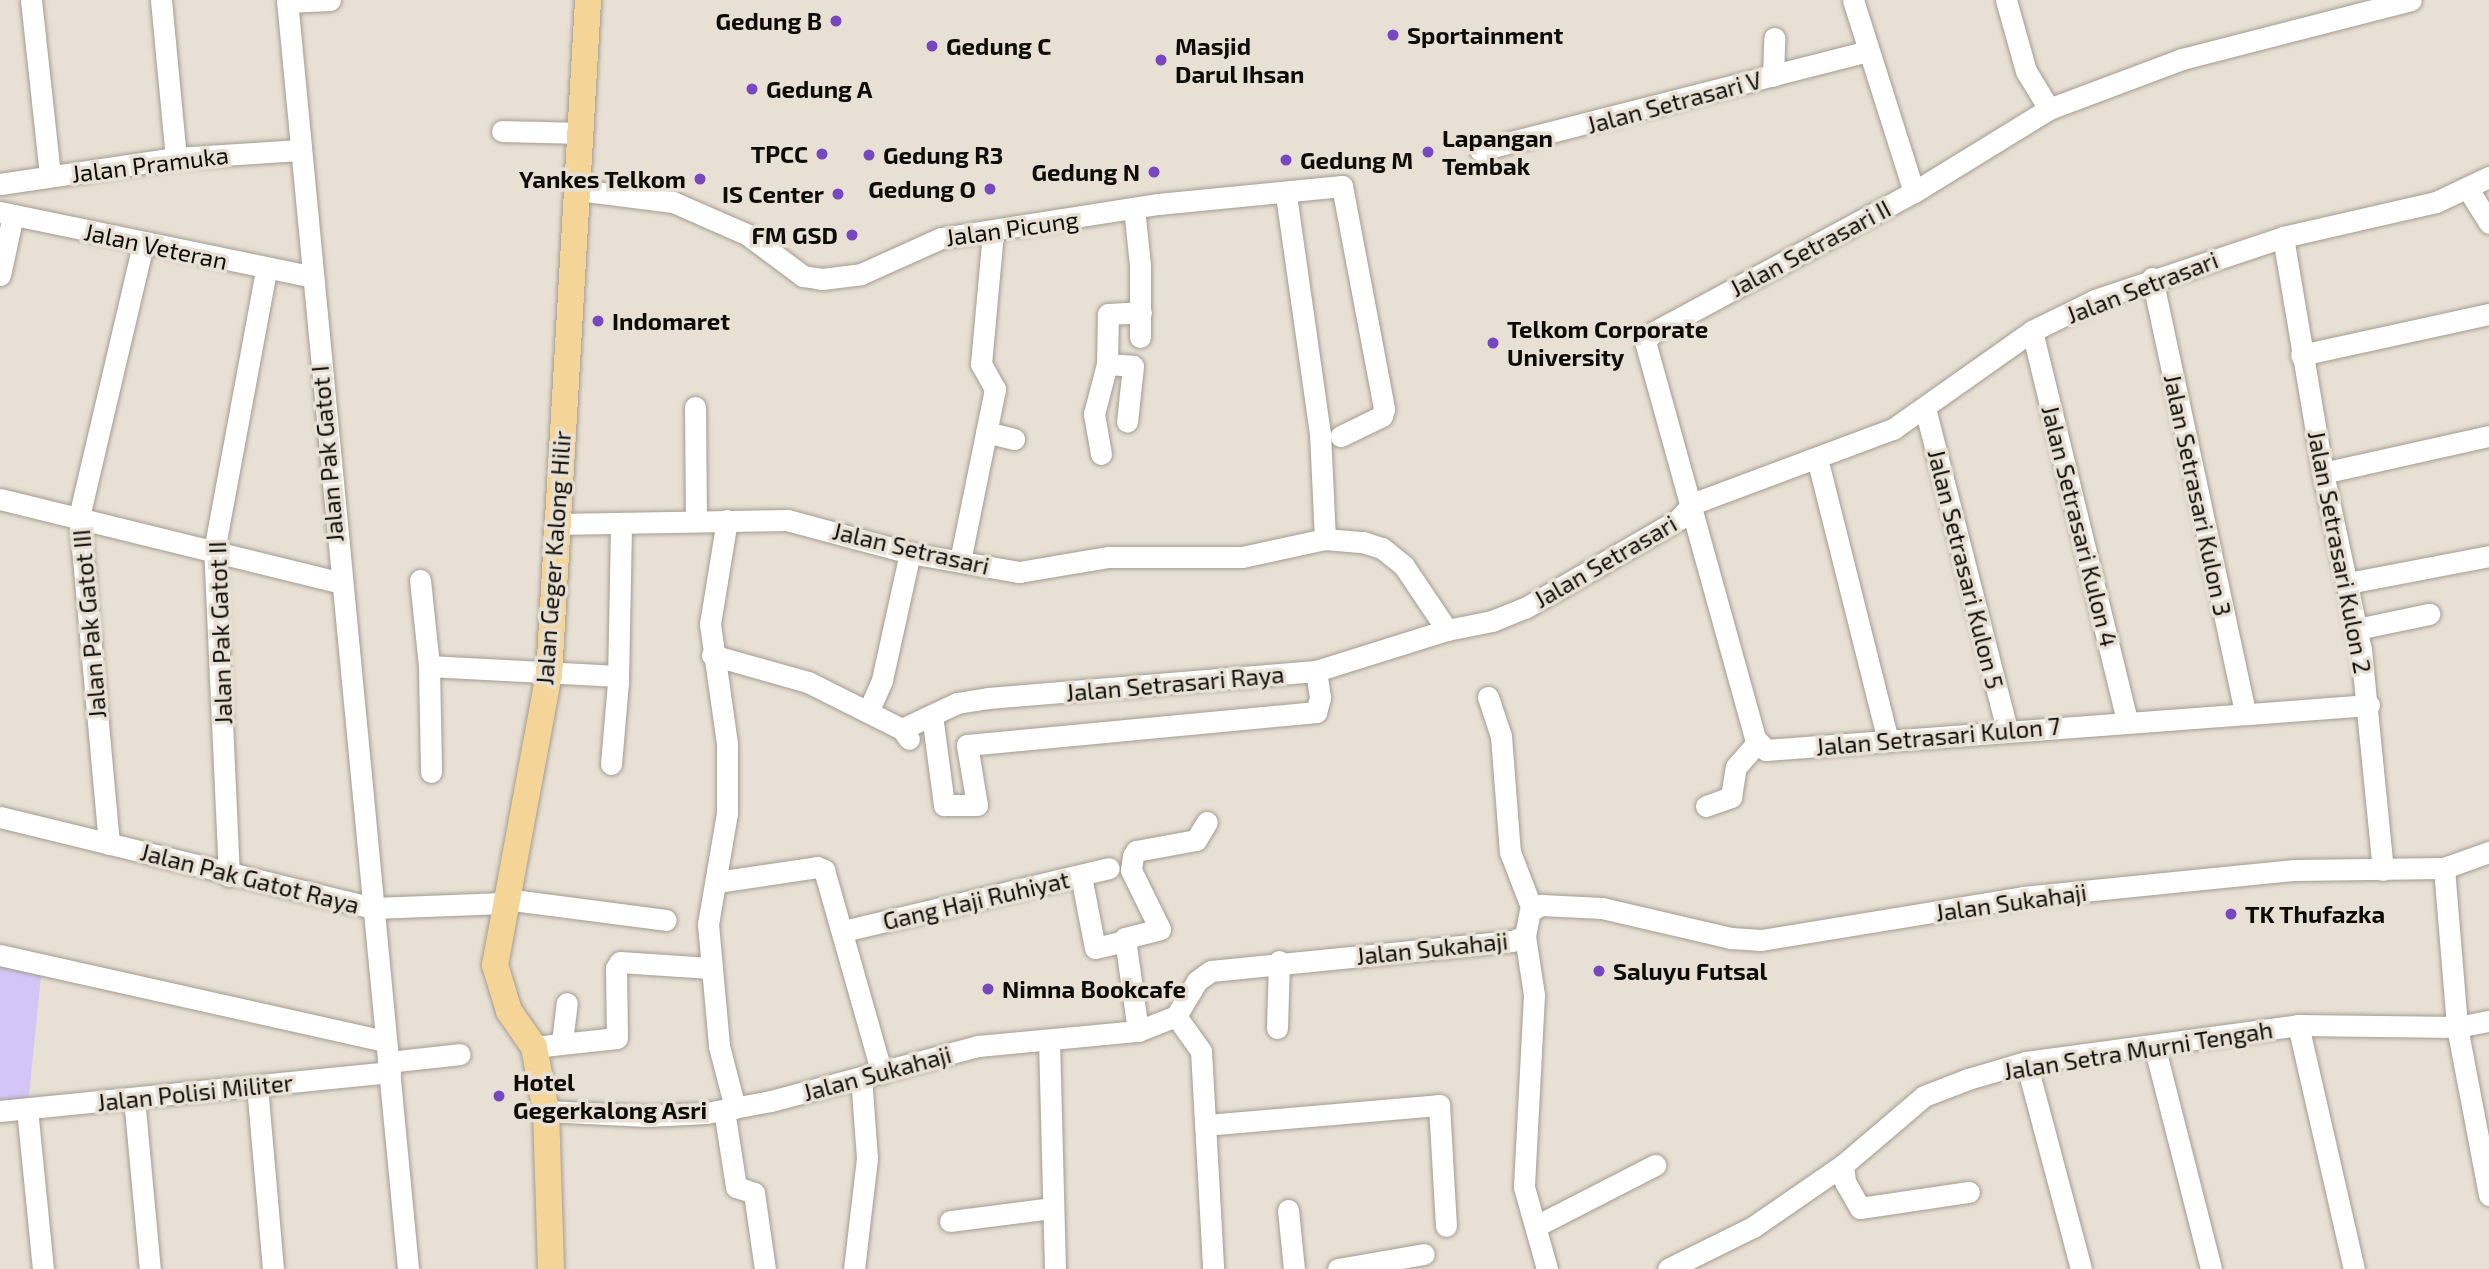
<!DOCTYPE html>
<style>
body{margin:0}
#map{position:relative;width:2489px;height:1269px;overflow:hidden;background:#e8e0d4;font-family:"Exo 2",sans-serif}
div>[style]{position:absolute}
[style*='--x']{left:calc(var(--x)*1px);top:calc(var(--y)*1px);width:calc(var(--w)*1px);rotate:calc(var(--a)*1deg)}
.green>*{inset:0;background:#d3c6f6}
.roads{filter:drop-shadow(0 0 2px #a39c90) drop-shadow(0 0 2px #a39c90)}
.minor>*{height:21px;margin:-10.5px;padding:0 10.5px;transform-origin:10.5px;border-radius:10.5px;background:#fff}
.major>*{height:26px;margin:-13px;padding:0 13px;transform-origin:13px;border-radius:13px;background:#f5d597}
.dots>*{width:19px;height:19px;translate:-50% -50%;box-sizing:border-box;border:4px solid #e8e0d4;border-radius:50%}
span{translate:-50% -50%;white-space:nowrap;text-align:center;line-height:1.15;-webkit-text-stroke:7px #e8e0d4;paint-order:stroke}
.poi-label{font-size:24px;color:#0e0c08;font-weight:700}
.right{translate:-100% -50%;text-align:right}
.left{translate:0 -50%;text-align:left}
.street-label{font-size:24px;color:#0e0c08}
</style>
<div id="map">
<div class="green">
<div style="clip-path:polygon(0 957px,42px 966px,28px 1105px,0 1108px)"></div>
</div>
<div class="roads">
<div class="minor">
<div style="--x:31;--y:0;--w:177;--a:83.8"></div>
<div style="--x:161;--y:0;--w:159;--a:84.6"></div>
<div style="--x:287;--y:0;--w:1275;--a:84.55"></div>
<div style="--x:1853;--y:0;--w:201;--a:72.4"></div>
<div style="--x:2006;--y:0;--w:74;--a:74.3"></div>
<div style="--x:2026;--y:71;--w:44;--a:58.8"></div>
<div style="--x:287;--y:2;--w:43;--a:-2.7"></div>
<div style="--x:1773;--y:76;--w:38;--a:-88"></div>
<div style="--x:502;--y:131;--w:80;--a:1.4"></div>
<div style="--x:1480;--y:150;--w:399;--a:-14.3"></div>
<div style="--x:0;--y:184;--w:178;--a:-8.4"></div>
<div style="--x:176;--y:158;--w:124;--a:-3.7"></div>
<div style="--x:2468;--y:189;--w:40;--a:58"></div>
<div style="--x:578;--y:190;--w:96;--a:7.2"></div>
<div style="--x:673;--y:202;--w:82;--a:23.7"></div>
<div style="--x:748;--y:235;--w:69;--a:36.7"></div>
<div style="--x:803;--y:276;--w:19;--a:9"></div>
<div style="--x:822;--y:279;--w:39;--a:-7"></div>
<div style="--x:861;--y:274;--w:88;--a:-24.2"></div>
<div style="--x:941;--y:238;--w:220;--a:-8.9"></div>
<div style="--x:1158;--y:204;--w:185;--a:-5.6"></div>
<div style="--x:1342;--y:186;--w:227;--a:79.3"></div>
<div style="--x:1384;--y:409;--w:7;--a:106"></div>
<div style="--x:1382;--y:416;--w:46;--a:154"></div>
<div style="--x:1286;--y:195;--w:240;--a:81.9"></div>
<div style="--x:1320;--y:433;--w:106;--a:87.3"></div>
<div style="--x:1134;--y:208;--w:57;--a:84"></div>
<div style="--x:1140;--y:265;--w:72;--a:90"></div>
<div style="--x:0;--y:212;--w:320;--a:11.7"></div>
<div style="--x:2283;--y:237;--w:239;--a:80.4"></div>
<div style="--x:2323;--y:473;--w:181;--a:77.9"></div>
<div style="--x:2361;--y:650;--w:221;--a:84.3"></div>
<div style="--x:0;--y:275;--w:61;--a:-77.8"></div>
<div style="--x:2152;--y:278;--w:444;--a:77.9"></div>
<div style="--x:2032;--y:331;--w:401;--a:76.3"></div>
<div style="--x:2301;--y:355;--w:192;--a:-12.3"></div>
<div style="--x:1107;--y:364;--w:26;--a:4"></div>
<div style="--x:1133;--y:366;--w:56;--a:96.1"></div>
<div style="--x:695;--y:407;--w:111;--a:89.5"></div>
<div style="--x:1925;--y:408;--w:331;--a:75.7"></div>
<div style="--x:986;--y:432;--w:29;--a:14"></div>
<div style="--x:1101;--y:454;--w:41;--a:-99.9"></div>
<div style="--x:1094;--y:414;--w:52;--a:-75.4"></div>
<div style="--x:1107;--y:364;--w:50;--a:-88.9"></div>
<div style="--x:1108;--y:314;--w:33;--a:-3"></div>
<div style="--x:1817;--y:458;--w:291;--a:75.9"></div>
<div style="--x:2323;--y:473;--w:170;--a:-12.6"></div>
<div style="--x:0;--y:499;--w:349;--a:13.8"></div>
<div style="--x:727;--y:520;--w:105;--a:99.3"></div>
<div style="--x:710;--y:624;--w:121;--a:81.9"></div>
<div style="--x:727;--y:744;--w:69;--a:90"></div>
<div style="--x:727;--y:813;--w:113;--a:99.7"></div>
<div style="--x:708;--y:924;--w:122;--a:84.8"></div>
<div style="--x:719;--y:1046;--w:64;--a:75.5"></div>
<div style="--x:555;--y:524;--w:232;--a:-1"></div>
<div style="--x:787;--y:520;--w:127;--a:15"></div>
<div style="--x:910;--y:553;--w:111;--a:9.9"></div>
<div style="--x:1019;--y:572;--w:91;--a:-9.5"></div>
<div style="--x:1109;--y:557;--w:133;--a:0"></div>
<div style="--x:1242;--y:557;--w:85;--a:-12.2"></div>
<div style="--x:1325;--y:539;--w:38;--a:5"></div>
<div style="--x:1363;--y:542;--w:20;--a:18"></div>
<div style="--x:1382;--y:548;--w:28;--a:39"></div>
<div style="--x:1404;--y:566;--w:77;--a:56.1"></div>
<div style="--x:960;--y:561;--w:176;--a:-78.5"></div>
<div style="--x:995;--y:389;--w:29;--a:-119"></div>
<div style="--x:981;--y:364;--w:134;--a:-84.8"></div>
<div style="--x:420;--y:580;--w:86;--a:84"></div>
<div style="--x:429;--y:666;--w:106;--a:88.9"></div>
<div style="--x:2348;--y:583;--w:144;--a:-10.8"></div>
<div style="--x:2357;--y:629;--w:74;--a:-11.8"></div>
<div style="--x:712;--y:655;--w:100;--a:15.7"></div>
<div style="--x:808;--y:682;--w:105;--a:26.6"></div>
<div style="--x:902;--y:729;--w:12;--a:55"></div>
<div style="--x:429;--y:666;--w:189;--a:3"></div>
<div style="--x:1488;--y:697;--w:41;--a:71.6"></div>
<div style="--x:1501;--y:736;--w:116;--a:85.6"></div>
<div style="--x:1510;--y:852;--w:61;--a:68.9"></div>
<div style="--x:2369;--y:705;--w:605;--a:175.73"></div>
<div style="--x:1766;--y:750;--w:16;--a:-133"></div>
<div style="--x:1755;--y:738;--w:411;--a:-105.5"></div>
<div style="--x:1645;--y:342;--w:11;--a:-52"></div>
<div style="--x:1652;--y:333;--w:298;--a:-28.3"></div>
<div style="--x:1914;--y:192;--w:158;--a:-31.6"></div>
<div style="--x:2049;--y:109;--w:142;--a:-20.6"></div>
<div style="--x:2182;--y:59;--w:236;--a:-14.4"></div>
<div style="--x:868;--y:712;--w:35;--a:-66"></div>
<div style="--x:882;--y:680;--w:130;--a:-77.6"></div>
<div style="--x:932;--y:715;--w:91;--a:82.4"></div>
<div style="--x:944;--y:805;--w:33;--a:0"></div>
<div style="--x:977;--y:805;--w:61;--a:-99.5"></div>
<div style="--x:967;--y:745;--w:351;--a:-5.4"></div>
<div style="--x:1316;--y:712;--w:15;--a:-74"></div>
<div style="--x:1320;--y:698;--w:27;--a:-98"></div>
<div style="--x:902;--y:729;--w:61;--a:-25.3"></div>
<div style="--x:957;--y:703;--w:31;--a:-9"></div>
<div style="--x:988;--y:698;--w:329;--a:-4.7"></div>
<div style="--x:1316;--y:671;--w:137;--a:-17.4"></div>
<div style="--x:1447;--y:630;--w:46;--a:-11.3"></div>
<div style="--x:1492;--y:621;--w:35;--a:-22"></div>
<div style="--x:1525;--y:608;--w:178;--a:-30"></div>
<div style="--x:1679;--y:519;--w:20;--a:-49"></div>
<div style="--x:1692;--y:504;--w:215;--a:-20.5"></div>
<div style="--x:1893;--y:429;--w:170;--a:-35.2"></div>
<div style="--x:2032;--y:331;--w:70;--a:-26.2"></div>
<div style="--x:2095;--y:300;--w:198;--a:-18.5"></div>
<div style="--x:2283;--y:237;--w:157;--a:-12.9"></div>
<div style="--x:2436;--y:202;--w:59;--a:-25.3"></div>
<div style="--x:611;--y:764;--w:82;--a:-85.1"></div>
<div style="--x:618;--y:682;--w:158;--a:-88.9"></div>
<div style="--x:1706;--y:806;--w:27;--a:-20"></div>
<div style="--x:1731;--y:797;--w:30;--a:-81"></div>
<div style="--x:1736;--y:767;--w:32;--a:-49"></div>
<div style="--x:0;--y:817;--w:384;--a:13.7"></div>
<div style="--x:373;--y:908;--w:131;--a:-2.2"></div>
<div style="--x:109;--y:844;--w:328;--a:-95.2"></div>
<div style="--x:79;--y:517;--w:280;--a:-76.8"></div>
<div style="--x:2444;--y:868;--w:160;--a:85.3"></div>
<div style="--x:2457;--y:1027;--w:171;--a:79.2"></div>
<div style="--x:229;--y:876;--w:325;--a:-92.6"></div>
<div style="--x:214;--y:551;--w:286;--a:-79.5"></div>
<div style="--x:1081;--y:876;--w:73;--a:79"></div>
<div style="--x:1095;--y:948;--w:31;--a:-13"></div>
<div style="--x:717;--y:882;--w:101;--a:-8.5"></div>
<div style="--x:817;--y:867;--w:8;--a:23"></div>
<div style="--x:824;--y:870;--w:211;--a:74.1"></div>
<div style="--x:505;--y:899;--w:162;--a:7.4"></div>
<div style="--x:843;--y:931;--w:273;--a:-13.3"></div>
<div style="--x:1525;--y:936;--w:60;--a:81.3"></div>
<div style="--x:1534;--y:995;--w:192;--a:93"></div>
<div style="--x:1524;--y:1187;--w:85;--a:74.3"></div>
<div style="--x:0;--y:955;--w:395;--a:12.6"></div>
<div style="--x:1176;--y:1016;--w:43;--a:54.5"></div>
<div style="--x:1201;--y:1051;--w:218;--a:86.8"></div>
<div style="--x:2298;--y:1025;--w:250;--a:77.1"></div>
<div style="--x:1277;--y:1028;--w:67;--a:-88.3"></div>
<div style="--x:1138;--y:1031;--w:94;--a:-98"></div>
<div style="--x:1125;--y:938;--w:36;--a:-14"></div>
<div style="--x:1160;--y:929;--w:66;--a:-116.2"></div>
<div style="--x:1131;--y:870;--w:14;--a:-82"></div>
<div style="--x:1133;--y:856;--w:6;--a:-59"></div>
<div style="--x:1136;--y:851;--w:61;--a:-10.4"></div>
<div style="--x:1196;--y:840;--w:21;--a:-59"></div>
<div style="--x:1049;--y:1040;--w:229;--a:88.5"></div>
<div style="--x:562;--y:1042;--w:39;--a:-83"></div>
<div style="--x:2154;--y:1045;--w:231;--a:75.7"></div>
<div style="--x:534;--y:1047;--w:83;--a:-6.2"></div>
<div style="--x:617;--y:1038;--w:70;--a:-90.8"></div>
<div style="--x:616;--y:968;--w:7;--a:-56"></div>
<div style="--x:620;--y:962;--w:90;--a:3.8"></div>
<div style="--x:388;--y:1062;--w:72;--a:-6.3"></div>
<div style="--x:2026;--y:1062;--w:214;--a:75.1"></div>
<div style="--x:257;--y:1086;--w:184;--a:85"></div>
<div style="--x:134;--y:1098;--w:172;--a:84.7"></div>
<div style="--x:27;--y:1109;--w:161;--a:84.3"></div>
<div style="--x:724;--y:1110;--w:78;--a:81.1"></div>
<div style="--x:736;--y:1187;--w:19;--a:18"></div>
<div style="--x:754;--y:1193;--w:77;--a:81.8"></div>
<div style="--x:0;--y:1111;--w:392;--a:-5.7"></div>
<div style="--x:546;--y:1111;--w:101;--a:2.8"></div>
<div style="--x:647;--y:1116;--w:59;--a:-2.9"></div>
<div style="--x:706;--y:1113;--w:66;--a:-10.5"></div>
<div style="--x:771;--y:1101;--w:214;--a:-14.9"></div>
<div style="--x:978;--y:1046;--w:161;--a:-5.4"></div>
<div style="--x:1138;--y:1031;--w:41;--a:-21.5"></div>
<div style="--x:1176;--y:1016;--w:41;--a:-59"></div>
<div style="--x:1197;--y:981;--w:17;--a:-36"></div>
<div style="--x:1211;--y:971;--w:302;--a:-5.7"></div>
<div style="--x:1512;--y:941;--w:14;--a:-21"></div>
<div style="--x:1525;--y:936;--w:25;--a:-79"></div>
<div style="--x:1530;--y:911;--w:13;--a:-29"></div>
<div style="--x:1541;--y:905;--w:61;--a:2.8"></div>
<div style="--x:1602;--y:908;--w:132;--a:13.1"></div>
<div style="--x:1731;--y:938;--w:30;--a:4"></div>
<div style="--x:1761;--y:940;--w:266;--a:-9.3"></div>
<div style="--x:2023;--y:897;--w:273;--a:-5.7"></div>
<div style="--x:2295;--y:870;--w:149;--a:-0.8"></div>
<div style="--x:2444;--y:868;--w:48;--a:-19.6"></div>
<div style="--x:1206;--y:1125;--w:234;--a:-4.9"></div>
<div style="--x:1439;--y:1105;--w:121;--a:86.7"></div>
<div style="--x:1843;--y:1165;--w:17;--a:83"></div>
<div style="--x:1845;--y:1182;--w:30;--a:60"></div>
<div style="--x:1860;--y:1208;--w:110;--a:-8.4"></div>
<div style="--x:1288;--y:1210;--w:59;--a:84.2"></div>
<div style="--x:950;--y:1221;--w:103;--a:-7.3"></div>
<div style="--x:1536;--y:1226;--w:134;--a:-27.1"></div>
<div style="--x:854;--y:1269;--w:112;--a:-83.3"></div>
<div style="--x:867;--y:1158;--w:81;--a:-94.2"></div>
<div style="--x:1338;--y:1269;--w:87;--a:-9.9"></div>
<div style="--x:1668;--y:1269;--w:95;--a:-26.3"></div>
<div style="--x:1753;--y:1227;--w:109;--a:-34.6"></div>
<div style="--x:1843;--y:1165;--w:106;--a:-40.4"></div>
<div style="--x:1924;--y:1096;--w:47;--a:-21.1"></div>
<div style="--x:1968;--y:1079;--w:60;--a:-16.3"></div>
<div style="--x:2026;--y:1062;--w:275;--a:-7.7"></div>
<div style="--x:2298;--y:1025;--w:159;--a:0.7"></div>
<div style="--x:2457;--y:1027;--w:33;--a:-11"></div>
</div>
<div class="major">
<div style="--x:551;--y:1269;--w:158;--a:-91.8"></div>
<div style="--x:546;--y:1111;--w:65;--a:-100.6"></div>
<div style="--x:534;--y:1047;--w:44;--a:-124.8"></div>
<div style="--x:509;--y:1011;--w:48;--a:-106.9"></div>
<div style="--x:495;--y:965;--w:295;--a:-79.5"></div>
<div style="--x:549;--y:675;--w:676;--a:-86.69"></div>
</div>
</div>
<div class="dots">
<div style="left:836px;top:21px;background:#7647bf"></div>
<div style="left:1393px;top:35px;background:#7647bf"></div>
<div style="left:932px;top:46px;background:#7647bf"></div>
<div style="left:1161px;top:60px;background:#7647bf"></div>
<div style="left:752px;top:89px;background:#7647bf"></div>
<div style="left:1428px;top:152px;background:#7647bf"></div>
<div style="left:822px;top:154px;background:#7647bf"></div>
<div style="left:869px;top:155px;background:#7647bf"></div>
<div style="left:1286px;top:160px;background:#7647bf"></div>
<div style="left:1154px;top:172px;background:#7647bf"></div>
<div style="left:700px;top:179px;background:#7647bf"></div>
<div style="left:990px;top:189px;background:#7647bf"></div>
<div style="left:838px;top:194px;background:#7647bf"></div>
<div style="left:852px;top:235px;background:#7647bf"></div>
<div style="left:598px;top:321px;background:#7647bf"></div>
<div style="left:1493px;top:343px;background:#7647bf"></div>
<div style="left:2231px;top:914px;background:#7647bf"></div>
<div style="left:1599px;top:971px;background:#7647bf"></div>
<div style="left:988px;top:989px;background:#7647bf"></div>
<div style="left:499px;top:1096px;background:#7647bf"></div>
</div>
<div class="poi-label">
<span class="right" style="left:822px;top:21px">Gedung B</span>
<span class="left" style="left:1407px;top:35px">Sportainment</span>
<span class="left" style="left:946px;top:46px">Gedung C</span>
<span class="left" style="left:1175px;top:60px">Masjid<br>Darul Ihsan</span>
<span class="left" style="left:766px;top:89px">Gedung A</span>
<span class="left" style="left:1442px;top:152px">Lapangan<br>Tembak</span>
<span class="right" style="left:808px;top:154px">TPCC</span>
<span class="left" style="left:883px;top:155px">Gedung R3</span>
<span class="left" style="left:1300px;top:160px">Gedung M</span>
<span class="right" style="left:1140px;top:172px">Gedung N</span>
<span class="right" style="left:686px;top:179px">Yankes Telkom</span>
<span class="right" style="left:976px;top:189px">Gedung O</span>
<span class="right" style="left:824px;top:194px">IS Center</span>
<span class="right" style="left:838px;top:235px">FM GSD</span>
<span class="left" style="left:612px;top:321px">Indomaret</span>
<span class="left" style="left:1507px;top:343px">Telkom Corporate<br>University</span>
<span class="left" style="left:2245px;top:914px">TK Thufazka</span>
<span class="left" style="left:1613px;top:971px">Saluyu Futsal</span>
<span class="left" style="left:1002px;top:989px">Nimna Bookcafe</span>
<span class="left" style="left:513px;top:1096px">Hotel<br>Gegerkalong Asri</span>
</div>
<div class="street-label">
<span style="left:1674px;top:102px;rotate:-15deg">Jalan Setrasari V</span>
<span style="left:150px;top:164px;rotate:-7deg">Jalan Pramuka</span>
<span style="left:1012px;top:228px;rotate:-8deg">Jalan Picung</span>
<span style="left:156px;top:246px;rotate:12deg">Jalan Veteran</span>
<span style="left:1810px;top:248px;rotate:-28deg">Jalan Setrasari II</span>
<span style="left:2142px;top:287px;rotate:-21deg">Jalan Setrasari</span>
<span style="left:327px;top:454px;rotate:-95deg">Jalan Pak Gatot I</span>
<span style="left:2198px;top:495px;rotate:78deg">Jalan Setrasari Kulon 3</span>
<span style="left:2080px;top:526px;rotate:76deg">Jalan Setrasari Kulon 4</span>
<span style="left:911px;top:548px;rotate:13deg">Jalan Setrasari</span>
<span style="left:2340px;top:552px;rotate:79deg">Jalan Setrasari Kulon 2</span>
<span style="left:553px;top:558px;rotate:-86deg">Jalan Geger Kalong Hilir</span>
<span style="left:1605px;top:561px;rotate:-30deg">Jalan Setrasari</span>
<span style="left:1966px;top:569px;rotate:76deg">Jalan Setrasari Kulon 5</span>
<span style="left:89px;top:624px;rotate:-95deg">Jalan Pak Gatot III</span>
<span style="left:220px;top:633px;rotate:-92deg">Jalan Pak Gatot II</span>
<span style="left:1175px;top:683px;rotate:-5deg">Jalan Setrasari Raya</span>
<span style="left:1938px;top:736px;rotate:-5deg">Jalan Setrasari Kulon 7</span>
<span style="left:250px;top:878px;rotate:14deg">Jalan Pak Gatot Raya</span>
<span style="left:976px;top:900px;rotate:-13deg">Gang Haji Ruhiyat</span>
<span style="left:2011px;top:902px;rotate:-8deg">Jalan Sukahaji</span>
<span style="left:1432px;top:948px;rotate:-6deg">Jalan Sukahaji</span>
<span style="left:2138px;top:1050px;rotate:-9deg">Jalan Setra Murni Tengah</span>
<span style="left:877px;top:1073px;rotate:-15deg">Jalan Sukahaji</span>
<span style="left:195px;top:1092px;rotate:-6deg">Jalan Polisi Militer</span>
</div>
</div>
